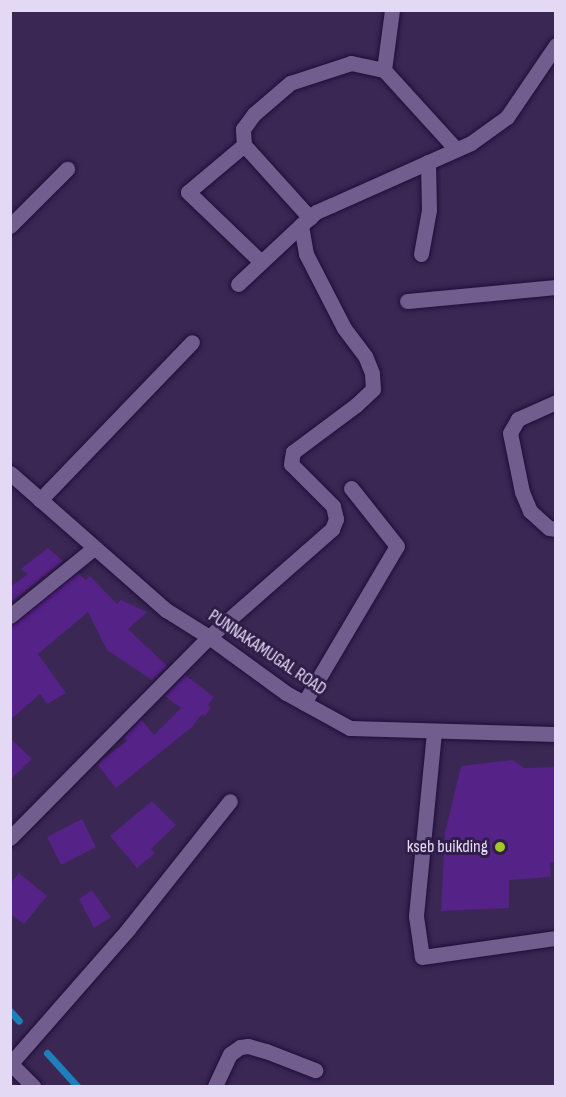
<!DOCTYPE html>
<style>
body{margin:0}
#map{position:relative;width:566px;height:1097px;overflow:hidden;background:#3a2753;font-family:"Sofia Sans Condensed",sans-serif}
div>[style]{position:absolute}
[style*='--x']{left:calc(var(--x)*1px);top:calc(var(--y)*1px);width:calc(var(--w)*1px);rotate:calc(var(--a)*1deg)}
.stream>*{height:7px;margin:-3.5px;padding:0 3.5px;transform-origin:3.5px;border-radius:3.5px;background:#1d80bd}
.building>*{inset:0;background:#552287}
.roads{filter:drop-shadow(0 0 2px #210d37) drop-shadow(0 0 2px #210d37)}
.minor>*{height:15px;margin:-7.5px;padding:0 7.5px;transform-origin:7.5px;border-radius:7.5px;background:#715d8e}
.dots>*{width:16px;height:16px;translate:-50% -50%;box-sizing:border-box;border:3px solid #301d48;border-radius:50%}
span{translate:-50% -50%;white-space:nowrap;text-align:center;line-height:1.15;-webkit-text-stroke:6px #301d48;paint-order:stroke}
.street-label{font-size:18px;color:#e3d9f5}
.poi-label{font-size:18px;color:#e3d9f5}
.right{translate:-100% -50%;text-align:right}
.frame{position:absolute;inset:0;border:12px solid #e3d9f5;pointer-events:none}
</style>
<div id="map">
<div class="stream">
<div style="--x:10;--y:1011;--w:13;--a:48"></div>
<div style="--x:47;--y:1053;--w:45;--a:47.7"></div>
</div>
<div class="building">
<div style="clip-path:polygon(48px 548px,63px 561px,10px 603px,10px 587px,28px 574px,21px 569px)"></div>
<div style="clip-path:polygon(78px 573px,86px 580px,90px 576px,117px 604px,121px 600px,147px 612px,128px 629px,167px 666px,152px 680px,107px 650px,88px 612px,38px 654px,66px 693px,47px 704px,40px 694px,10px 720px,10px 626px)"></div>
<div style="clip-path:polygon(185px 675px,214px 697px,208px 705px,211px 708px,205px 716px,202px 714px,192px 727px,116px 788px,97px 764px,127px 741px,124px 737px,141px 719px,154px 735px,181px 708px,165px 696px)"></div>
<div style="clip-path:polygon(10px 738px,32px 759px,10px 780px)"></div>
<div style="clip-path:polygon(513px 760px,524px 768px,555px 767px,555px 862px,550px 863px,551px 877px,509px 880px,509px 908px,441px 911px,445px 833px,461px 766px)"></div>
<div style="clip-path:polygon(152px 801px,176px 825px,151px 849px,155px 853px,137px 868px,110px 836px)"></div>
<div style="clip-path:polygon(82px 819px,96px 847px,61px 865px,47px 837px)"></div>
<div style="clip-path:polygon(19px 873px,47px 896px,24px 924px,10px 914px,10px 884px)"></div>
<div style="clip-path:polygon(92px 890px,111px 917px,94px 928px,79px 899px)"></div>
</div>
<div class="roads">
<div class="minor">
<div style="--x:384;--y:70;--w:107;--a:47.7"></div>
<div style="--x:244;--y:145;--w:73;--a:140"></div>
<div style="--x:188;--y:192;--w:101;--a:43.8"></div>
<div style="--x:310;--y:218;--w:98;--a:-132.1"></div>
<div style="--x:244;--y:145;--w:16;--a:-94"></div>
<div style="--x:243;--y:129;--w:19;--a:-54"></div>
<div style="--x:254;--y:114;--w:48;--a:-40.7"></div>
<div style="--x:290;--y:83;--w:64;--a:-18.2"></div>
<div style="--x:351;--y:63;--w:34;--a:12"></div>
<div style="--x:384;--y:70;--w:61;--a:-82.4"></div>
<div style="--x:10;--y:226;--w:81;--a:-45"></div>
<div style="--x:421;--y:254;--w:45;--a:-79.7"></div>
<div style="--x:429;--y:210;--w:48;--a:-91.2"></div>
<div style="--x:238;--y:284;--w:86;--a:-43.1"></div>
<div style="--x:407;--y:301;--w:150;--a:-5.4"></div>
<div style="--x:556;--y:402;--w:42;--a:155.9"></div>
<div style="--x:518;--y:419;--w:16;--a:120"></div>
<div style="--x:510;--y:433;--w:60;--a:78.5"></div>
<div style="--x:522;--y:492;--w:21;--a:67"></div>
<div style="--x:530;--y:511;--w:25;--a:42"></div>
<div style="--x:549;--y:528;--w:7;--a:8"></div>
<div style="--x:10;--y:473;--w:208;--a:41.3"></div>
<div style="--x:166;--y:610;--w:51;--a:32.1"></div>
<div style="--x:209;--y:637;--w:95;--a:36"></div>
<div style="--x:286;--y:693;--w:73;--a:28.7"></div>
<div style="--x:350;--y:728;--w:206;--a:1.7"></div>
<div style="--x:40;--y:500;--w:219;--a:-46.1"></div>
<div style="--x:10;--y:616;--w:108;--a:-39"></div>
<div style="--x:304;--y:703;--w:182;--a:-59.4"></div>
<div style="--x:397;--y:546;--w:74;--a:-128.4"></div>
<div style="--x:434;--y:732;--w:185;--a:95.6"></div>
<div style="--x:416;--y:916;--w:41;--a:81.7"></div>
<div style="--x:422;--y:957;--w:135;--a:-8.1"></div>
<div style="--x:10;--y:838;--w:283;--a:-45.3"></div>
<div style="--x:209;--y:637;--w:164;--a:-41.3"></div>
<div style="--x:332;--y:529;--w:11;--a:-68"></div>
<div style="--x:336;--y:519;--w:13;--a:-103"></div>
<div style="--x:333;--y:506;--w:59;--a:-135"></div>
<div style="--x:291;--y:464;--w:12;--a:-81"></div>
<div style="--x:293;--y:452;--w:79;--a:-36.7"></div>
<div style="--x:356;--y:405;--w:23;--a:-43"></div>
<div style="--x:373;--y:389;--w:16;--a:-94"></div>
<div style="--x:372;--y:373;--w:18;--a:-112"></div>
<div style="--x:365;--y:356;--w:35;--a:-127"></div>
<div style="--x:344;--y:328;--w:83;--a:-117.2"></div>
<div style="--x:306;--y:254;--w:29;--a:-100"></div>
<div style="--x:301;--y:225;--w:20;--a:-41"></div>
<div style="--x:316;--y:212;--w:17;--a:-24"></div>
<div style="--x:332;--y:205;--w:152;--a:-24"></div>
<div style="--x:471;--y:143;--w:44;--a:-35.8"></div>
<div style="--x:507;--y:117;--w:87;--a:-55.8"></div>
<div style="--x:10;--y:1063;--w:33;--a:45"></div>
<div style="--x:11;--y:1063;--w:179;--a:-48.8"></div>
<div style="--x:129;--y:928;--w:162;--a:-51.5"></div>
<div style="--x:215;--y:1086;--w:35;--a:-65"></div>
<div style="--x:230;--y:1054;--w:12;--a:-35"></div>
<div style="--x:240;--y:1047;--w:8;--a:-7"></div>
<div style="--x:248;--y:1046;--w:19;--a:16"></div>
<div style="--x:266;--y:1051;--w:53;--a:21.2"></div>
</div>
</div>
<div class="dots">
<div style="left:500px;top:847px;background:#a4c825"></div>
</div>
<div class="street-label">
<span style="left:267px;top:653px;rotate:34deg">PUNNAKAMUGAL ROAD</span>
</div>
<div class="poi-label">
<span class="right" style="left:488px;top:847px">kseb buikding</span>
</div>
<div class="frame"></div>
</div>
